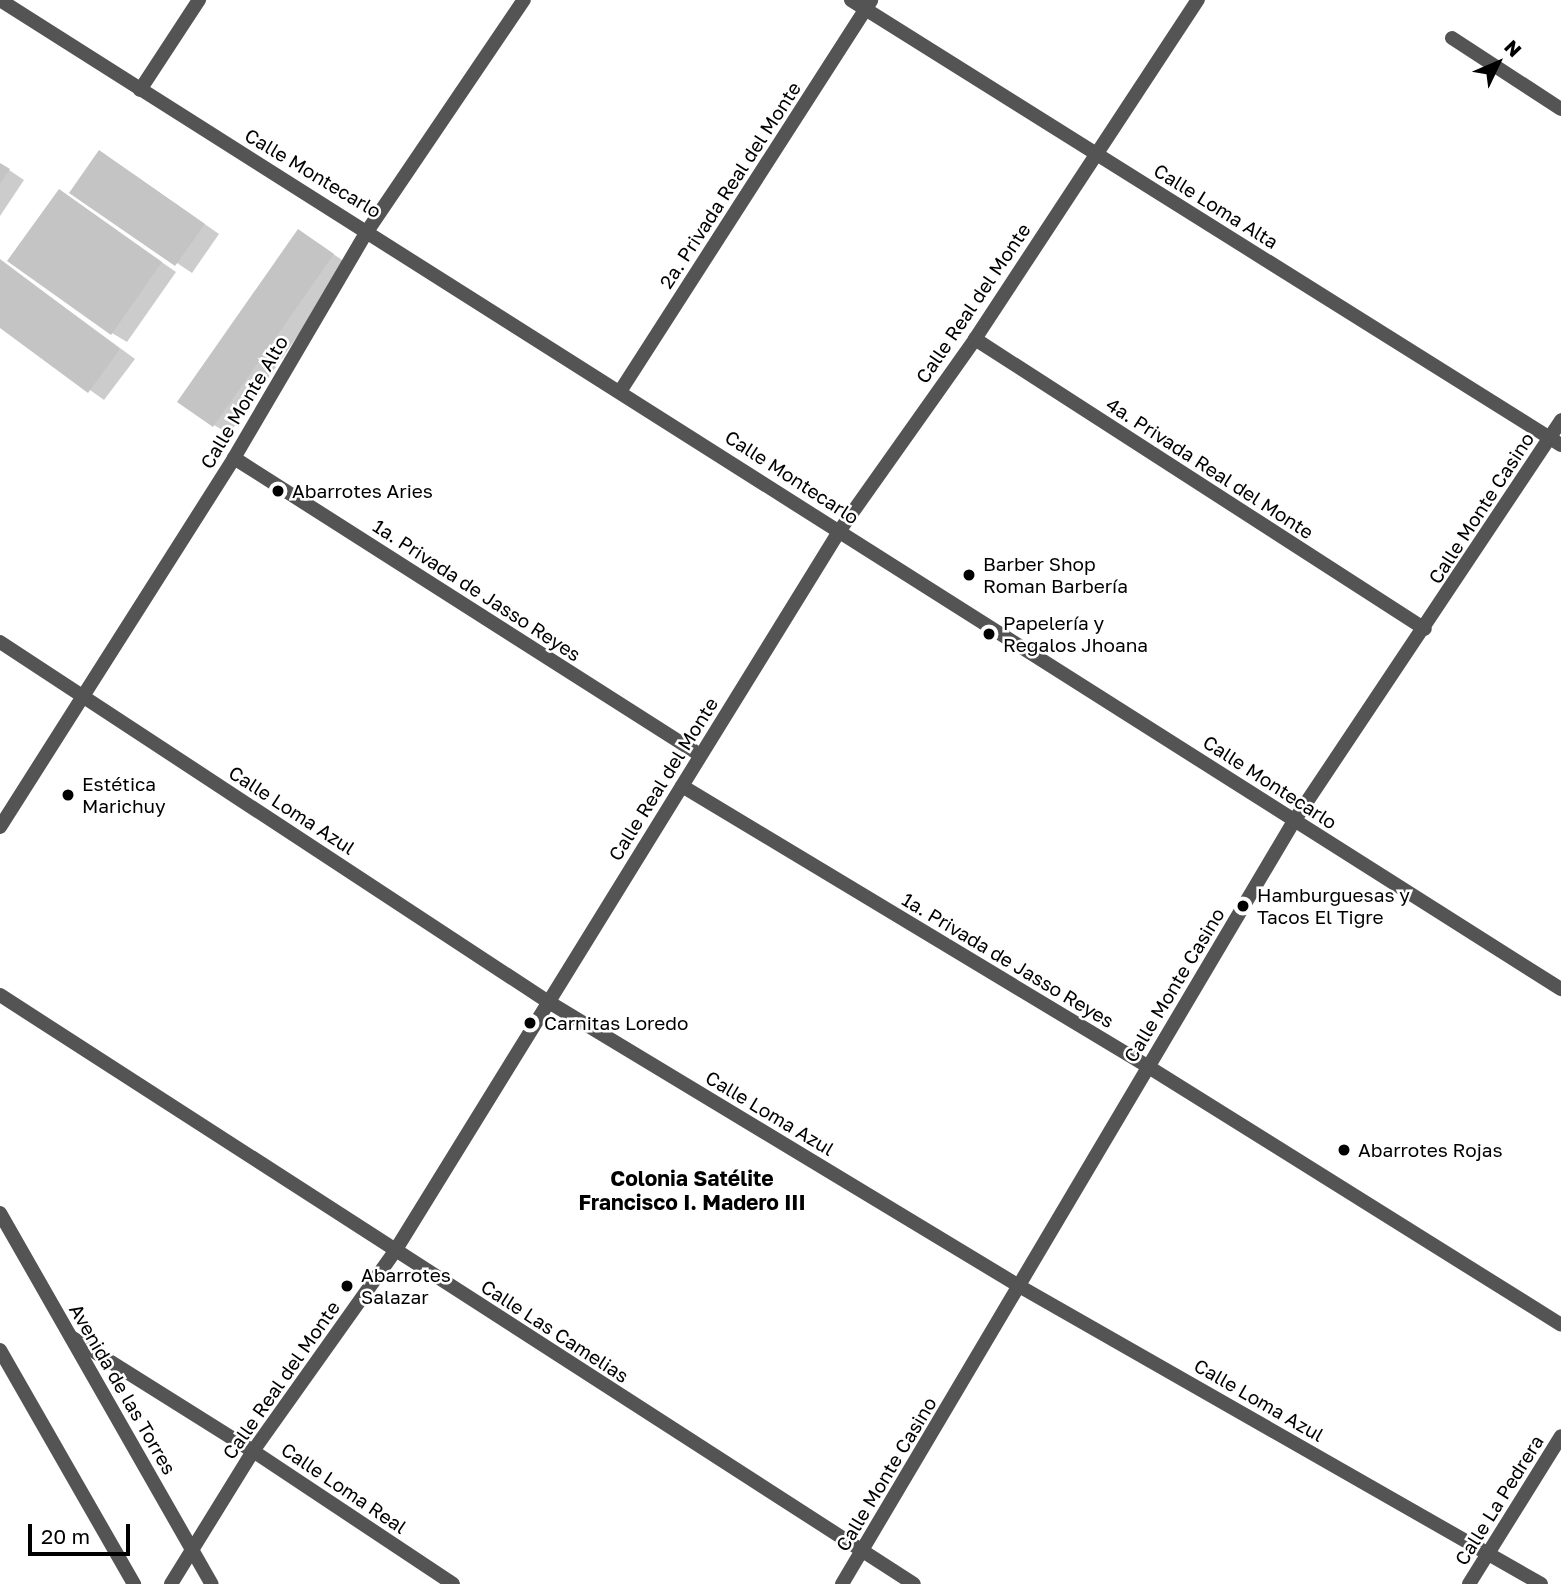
<!DOCTYPE html>
<meta charset="utf-8">
<style>
body{margin:0}
#map{position:relative;width:1561px;height:1584px;overflow:hidden;background:#fff;font-family:"Golos Text",sans-serif}
div>[style]{position:absolute}
[style*='--x']{left:calc(var(--x)*1px);top:calc(var(--y)*1px);width:calc(var(--w)*1px);rotate:calc(var(--a)*1deg)}
.shadow>*{inset:0;background:#0003}
.building>*{inset:0;background:#c4c4c4}
.street>*{height:14px;margin:-7px;padding:0 7px;transform-origin:7px;border-radius:7px;background:#545454}
.dots>*{width:19px;height:19px;translate:-50% -50%;box-sizing:border-box;border:4px solid #fff;border-radius:50%}
span{translate:-50% -50%;white-space:nowrap;text-align:center;line-height:1.15;-webkit-text-stroke:5px #fff;paint-order:stroke}
.street-label{font-size:19px;color:#000}
.poi-label{font-size:19px;color:#000}
.left{translate:0 -50%;text-align:left}
.neighbourhood-label{font-size:21px;color:#000;font-weight:700}
.north{position:absolute;left:1463px;top:28px;width:70px;height:70px;-webkit-text-stroke:5px #fff;paint-order:stroke;rotate:46deg;font-size:19px;font-weight:700;line-height:28px;text-align:center;color:#000}
.north::after{content:'';display:block;margin:auto;width:24px;height:32px;background:#000;clip-path:polygon(50% 0,100% 100%,50% 72%,0 100%)}
.scale{position:absolute;left:28px;top:1524px;width:102px;height:32px;box-sizing:border-box;border:4px solid #000;border-top:0;padding-left:9px;font-size:21px;line-height:24px;white-space:nowrap;color:#000;-webkit-text-stroke:5px #fff;paint-order:stroke}
</style>
<div id="map">
<div class="shadow">
<div style="clip-path:polygon(114px 161px,219px 234px,192px 273px,72px 193px)"></div>
<div style="clip-path:polygon(0 164px,24px 180px,0 216px)"></div>
<div style="clip-path:polygon(59px 191px,176px 272px,127px 342px,112px 333px)"></div>
<div style="clip-path:polygon(299px 231px,348px 264px,229px 434px,214px 425px)"></div>
<div style="clip-path:polygon(0 260px,135px 359px,104px 400px,0 326px)"></div>
</div>
<div class="building">
<div style="clip-path:polygon(99px 150px,205px 224px,175px 266px,69px 193px)"></div>
<div style="clip-path:polygon(0 163px,10px 169px,0 184px)"></div>
<div style="clip-path:polygon(59px 189px,162px 262px,111px 335px,7px 261px)"></div>
<div style="clip-path:polygon(298px 229px,334px 254px,213px 427px,177px 402px)"></div>
<div style="clip-path:polygon(0 259px,120px 349px,88px 393px,0 328px)"></div>
</div>
<div class="street">
<div style="--x:0;--y:0;--w:1848;--a:32.36"></div>
<div style="--x:851;--y:0;--w:838;--a:32.08"></div>
<div style="--x:1452;--y:38;--w:130;--a:33.1"></div>
<div style="--x:140;--y:90;--w:108;--a:-56.8"></div>
<div style="--x:975;--y:339;--w:535;--a:32.8"></div>
<div style="--x:621;--y:390;--w:463;--a:-57.3"></div>
<div style="--x:234;--y:458;--w:553;--a:32.51"></div>
<div style="--x:0;--y:642;--w:654;--a:33.28"></div>
<div style="--x:547;--y:1001;--w:551;--a:31.12"></div>
<div style="--x:1019;--y:1286;--w:601;--a:29.72"></div>
<div style="--x:682;--y:786;--w:543;--a:31.05"></div>
<div style="--x:1147;--y:1066;--w:488;--a:32"></div>
<div style="--x:0;--y:827;--w:437;--a:-57.6"></div>
<div style="--x:234;--y:458;--w:264;--a:-59.6"></div>
<div style="--x:368;--y:230;--w:278;--a:-55.9"></div>
<div style="--x:0;--y:995;--w:1087;--a:32.8"></div>
<div style="--x:0;--y:1213;--w:427;--a:60.3"></div>
<div style="--x:71;--y:1337;--w:215;--a:32.1"></div>
<div style="--x:253;--y:1451;--w:240;--a:33.6"></div>
<div style="--x:0;--y:1350;--w:270;--a:60.2"></div>
<div style="--x:171;--y:1584;--w:156;--a:-58.3"></div>
<div style="--x:253;--y:1451;--w:245;--a:-54.6"></div>
<div style="--x:395;--y:1251;--w:847;--a:-58.32"></div>
<div style="--x:840;--y:530;--w:234;--a:-54.7"></div>
<div style="--x:975;--y:339;--w:406;--a:-56.7"></div>
<div style="--x:842;--y:1584;--w:887;--a:-59.36"></div>
<div style="--x:1294;--y:821;--w:482;--a:-56.3"></div>
<div style="--x:1469;--y:1584;--w:174;--a:-58.1"></div>
</div>
<div class="dots">
<div style="left:278px;top:491px;background:#000"></div>
<div style="left:969px;top:575px;background:#000"></div>
<div style="left:989px;top:634px;background:#000"></div>
<div style="left:68px;top:795px;background:#000"></div>
<div style="left:1243px;top:906px;background:#000"></div>
<div style="left:530px;top:1023px;background:#000"></div>
<div style="left:1344px;top:1150px;background:#000"></div>
<div style="left:347px;top:1286px;background:#000"></div>
</div>
<div class="street-label">
<span style="left:313px;top:173px;rotate:31deg">Calle Montecarlo</span>
<span style="left:730px;top:185px;rotate:-57deg">2a. Privada Real del Monte</span>
<span style="left:1216px;top:206px;rotate:32deg">Calle Loma Alta</span>
<span style="left:973px;top:303px;rotate:-56deg">Calle Real del Monte</span>
<span style="left:244px;top:402px;rotate:-59deg">Calle Monte Alto</span>
<span style="left:1210px;top:468px;rotate:33deg">4a. Privada Real del Monte</span>
<span style="left:792px;top:477px;rotate:33deg">Calle Montecarlo</span>
<span style="left:1481px;top:508px;rotate:-57deg">Calle Monte Casino</span>
<span style="left:477px;top:590px;rotate:33deg">1a. Privada de Jasso Reyes</span>
<span style="left:663px;top:779px;rotate:-58deg">Calle Real del Monte</span>
<span style="left:1270px;top:782px;rotate:33deg">Calle Montecarlo</span>
<span style="left:292px;top:810px;rotate:33deg">Calle Loma Azul</span>
<span style="left:1008px;top:960px;rotate:31deg">1a. Privada de Jasso Reyes</span>
<span style="left:1174px;top:985px;rotate:-59deg">Calle Monte Casino</span>
<span style="left:770px;top:1113px;rotate:31deg">Calle Loma Azul</span>
<span style="left:555px;top:1331px;rotate:33deg">Calle Las Camelias</span>
<span style="left:281px;top:1380px;rotate:-55deg">Calle Real del Monte</span>
<span style="left:123px;top:1389px;rotate:60deg">Avenida de las Torres</span>
<span style="left:1259px;top:1400px;rotate:30deg">Calle Loma Azul</span>
<span style="left:886px;top:1474px;rotate:-59deg">Calle Monte Casino</span>
<span style="left:344px;top:1488px;rotate:34deg">Calle Loma Real</span>
<span style="left:1499px;top:1500px;rotate:-58deg">Calle La Pedrera</span>
</div>
<div class="poi-label">
<span class="left" style="left:292px;top:491px">Abarrotes Aries</span>
<span class="left" style="left:983px;top:575px">Barber Shop<br>Roman Barbería</span>
<span class="left" style="left:1003px;top:634px">Papelería y<br>Regalos Jhoana</span>
<span class="left" style="left:82px;top:795px">Estética<br>Marichuy</span>
<span class="left" style="left:1257px;top:906px">Hamburguesas y<br>Tacos El Tigre</span>
<span class="left" style="left:544px;top:1023px">Carnitas Loredo</span>
<span class="left" style="left:1358px;top:1150px">Abarrotes Rojas</span>
<span class="left" style="left:361px;top:1286px">Abarrotes<br>Salazar</span>
</div>
<div class="neighbourhood-label">
<span style="left:692px;top:1190px">Colonia Satélite<br>Francisco I. Madero III</span>
</div>
<div class="north">N</div>
<div class="scale">20 m</div>
</div>
